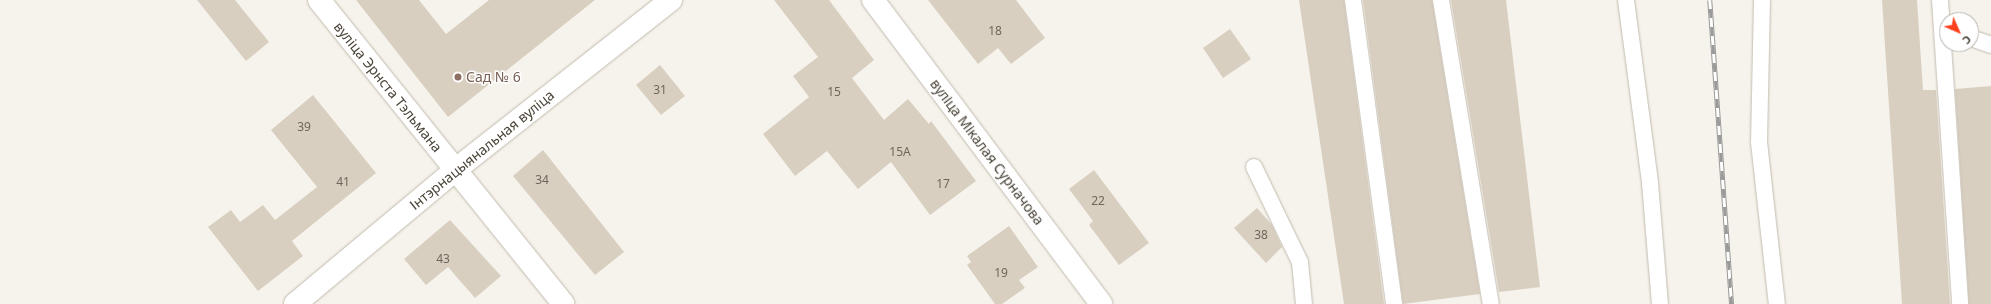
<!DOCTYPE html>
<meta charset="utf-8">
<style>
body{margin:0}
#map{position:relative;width:1991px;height:304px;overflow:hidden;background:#f6f3ec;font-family:"Noto Sans",sans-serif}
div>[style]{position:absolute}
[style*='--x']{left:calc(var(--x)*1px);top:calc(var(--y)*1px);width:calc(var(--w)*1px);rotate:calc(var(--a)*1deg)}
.building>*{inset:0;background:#d8cfc1}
.roads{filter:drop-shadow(0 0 1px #c2bbae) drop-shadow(0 0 1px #c2bbae)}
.lane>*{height:16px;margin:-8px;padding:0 8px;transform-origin:8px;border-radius:8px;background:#fff}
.street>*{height:22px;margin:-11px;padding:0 11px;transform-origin:11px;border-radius:11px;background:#fff}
.rail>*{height:4.5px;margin-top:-2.25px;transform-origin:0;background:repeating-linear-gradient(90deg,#fff 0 9px,#9a9a9a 0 18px);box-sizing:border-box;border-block:1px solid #9a9a9a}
.dots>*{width:11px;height:11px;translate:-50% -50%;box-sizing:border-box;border:2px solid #fff;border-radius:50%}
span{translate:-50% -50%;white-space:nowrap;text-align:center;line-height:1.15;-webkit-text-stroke:3px #fff;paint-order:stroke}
.number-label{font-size:12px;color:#6e675b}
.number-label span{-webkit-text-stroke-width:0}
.education-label{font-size:14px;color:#785e54}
.left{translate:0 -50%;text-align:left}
.street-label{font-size:14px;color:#4b4439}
.north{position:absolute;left:1939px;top:12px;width:40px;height:40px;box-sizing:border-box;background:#fff;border:1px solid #b7b4b0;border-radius:50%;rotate:135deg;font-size:11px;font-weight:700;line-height:16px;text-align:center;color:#4b4439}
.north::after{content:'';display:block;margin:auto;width:14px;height:18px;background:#fc3f1d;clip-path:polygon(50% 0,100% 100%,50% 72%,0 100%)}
</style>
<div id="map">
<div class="building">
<div style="clip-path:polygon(197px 0,235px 0,269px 42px,246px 61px)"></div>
<div style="clip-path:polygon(356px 0,419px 0,446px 34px,489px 0,595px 0,448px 117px)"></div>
<div style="clip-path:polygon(774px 0,829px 0,874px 60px,852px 78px,884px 120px,908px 99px,929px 124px,931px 121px,976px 181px,930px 215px,891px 162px,858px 189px,827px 151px,795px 176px,763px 134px,809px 97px,793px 76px,818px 57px)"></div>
<div style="clip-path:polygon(928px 0,1016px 0,1045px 38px,1011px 64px,998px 48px,978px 64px)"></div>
<div style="clip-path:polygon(1299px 0,1344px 0,1384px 304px,1344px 304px)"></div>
<div style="clip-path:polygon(1363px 0,1432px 0,1480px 294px,1403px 304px)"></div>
<div style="clip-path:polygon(1451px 0,1506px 0,1540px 287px,1499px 292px)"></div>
<div style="clip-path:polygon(1882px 0,1917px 0,1923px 90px,1936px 90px,1950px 304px,1902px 304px)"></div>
<div style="clip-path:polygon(1230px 29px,1251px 59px,1223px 78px,1203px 48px)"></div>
<div style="clip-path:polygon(660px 65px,685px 96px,661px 115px,636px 85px)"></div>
<div style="clip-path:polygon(1991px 86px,1991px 304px,1969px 304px,1955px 89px)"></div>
<div style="clip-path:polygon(313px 95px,376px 173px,292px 241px,303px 256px,258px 291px,208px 227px,231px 210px,240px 222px,263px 205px,275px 220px,317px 187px,271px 130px)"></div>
<div style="clip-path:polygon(543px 150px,624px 252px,595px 275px,513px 176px)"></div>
<div style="clip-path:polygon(1094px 170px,1149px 243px,1119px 265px,1089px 225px,1093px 221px,1069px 189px)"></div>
<div style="clip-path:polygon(1257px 208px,1272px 225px,1282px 247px,1266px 263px,1234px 228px)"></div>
<div style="clip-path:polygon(450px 220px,501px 276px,475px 298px,448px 267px,426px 285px,404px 259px)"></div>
<div style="clip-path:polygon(1009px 226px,1038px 267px,1019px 280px,1025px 288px,1002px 304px,995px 304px,967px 265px,971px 262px,967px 256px)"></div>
</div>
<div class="roads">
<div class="lane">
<div style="--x:1353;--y:0;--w:307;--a:82.3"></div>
<div style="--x:1441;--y:0;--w:308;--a:80.7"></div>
<div style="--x:1626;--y:0;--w:185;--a:82.5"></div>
<div style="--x:1650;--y:183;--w:121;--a:85.3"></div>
<div style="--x:1762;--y:0;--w:142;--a:91.2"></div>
<div style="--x:1759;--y:142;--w:163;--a:83.7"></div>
<div style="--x:1940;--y:0;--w:305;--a:86.2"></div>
<div style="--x:1971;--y:38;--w:21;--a:19"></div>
<div style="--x:1254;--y:167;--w:106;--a:64.2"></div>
<div style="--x:1300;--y:262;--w:42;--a:84.6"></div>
</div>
<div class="street">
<div style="--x:319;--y:0;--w:390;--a:51.2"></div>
<div style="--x:873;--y:0;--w:380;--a:53.1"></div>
<div style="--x:295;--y:304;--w:209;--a:-39.9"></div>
<div style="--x:455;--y:170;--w:275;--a:-38.2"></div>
</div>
</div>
<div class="rail">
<div style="--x:1710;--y:0;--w:305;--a:85.9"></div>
</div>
<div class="dots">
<div style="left:458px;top:77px;background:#8d6e63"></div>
</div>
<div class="number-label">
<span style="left:995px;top:31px">18</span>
<span style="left:660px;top:90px">31</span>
<span style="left:834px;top:92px">15</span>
<span style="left:304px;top:127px">39</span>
<span style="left:900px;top:152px">15А</span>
<span style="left:542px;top:180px">34</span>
<span style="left:343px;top:182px">41</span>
<span style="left:943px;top:184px">17</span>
<span style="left:1098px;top:201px">22</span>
<span style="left:1261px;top:235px">38</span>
<span style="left:443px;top:259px">43</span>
<span style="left:1001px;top:273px">19</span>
</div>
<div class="education-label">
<span class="left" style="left:466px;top:77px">Сад № 6</span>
</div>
<div class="street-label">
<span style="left:388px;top:87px;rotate:51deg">вуліца Эрнста Тэльмана</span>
<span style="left:482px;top:150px;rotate:-39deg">Інтэрнацыянальная вуліца</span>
<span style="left:987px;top:152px;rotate:53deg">вуліца Мікалая Сурначова</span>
</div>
<div class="north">С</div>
</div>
